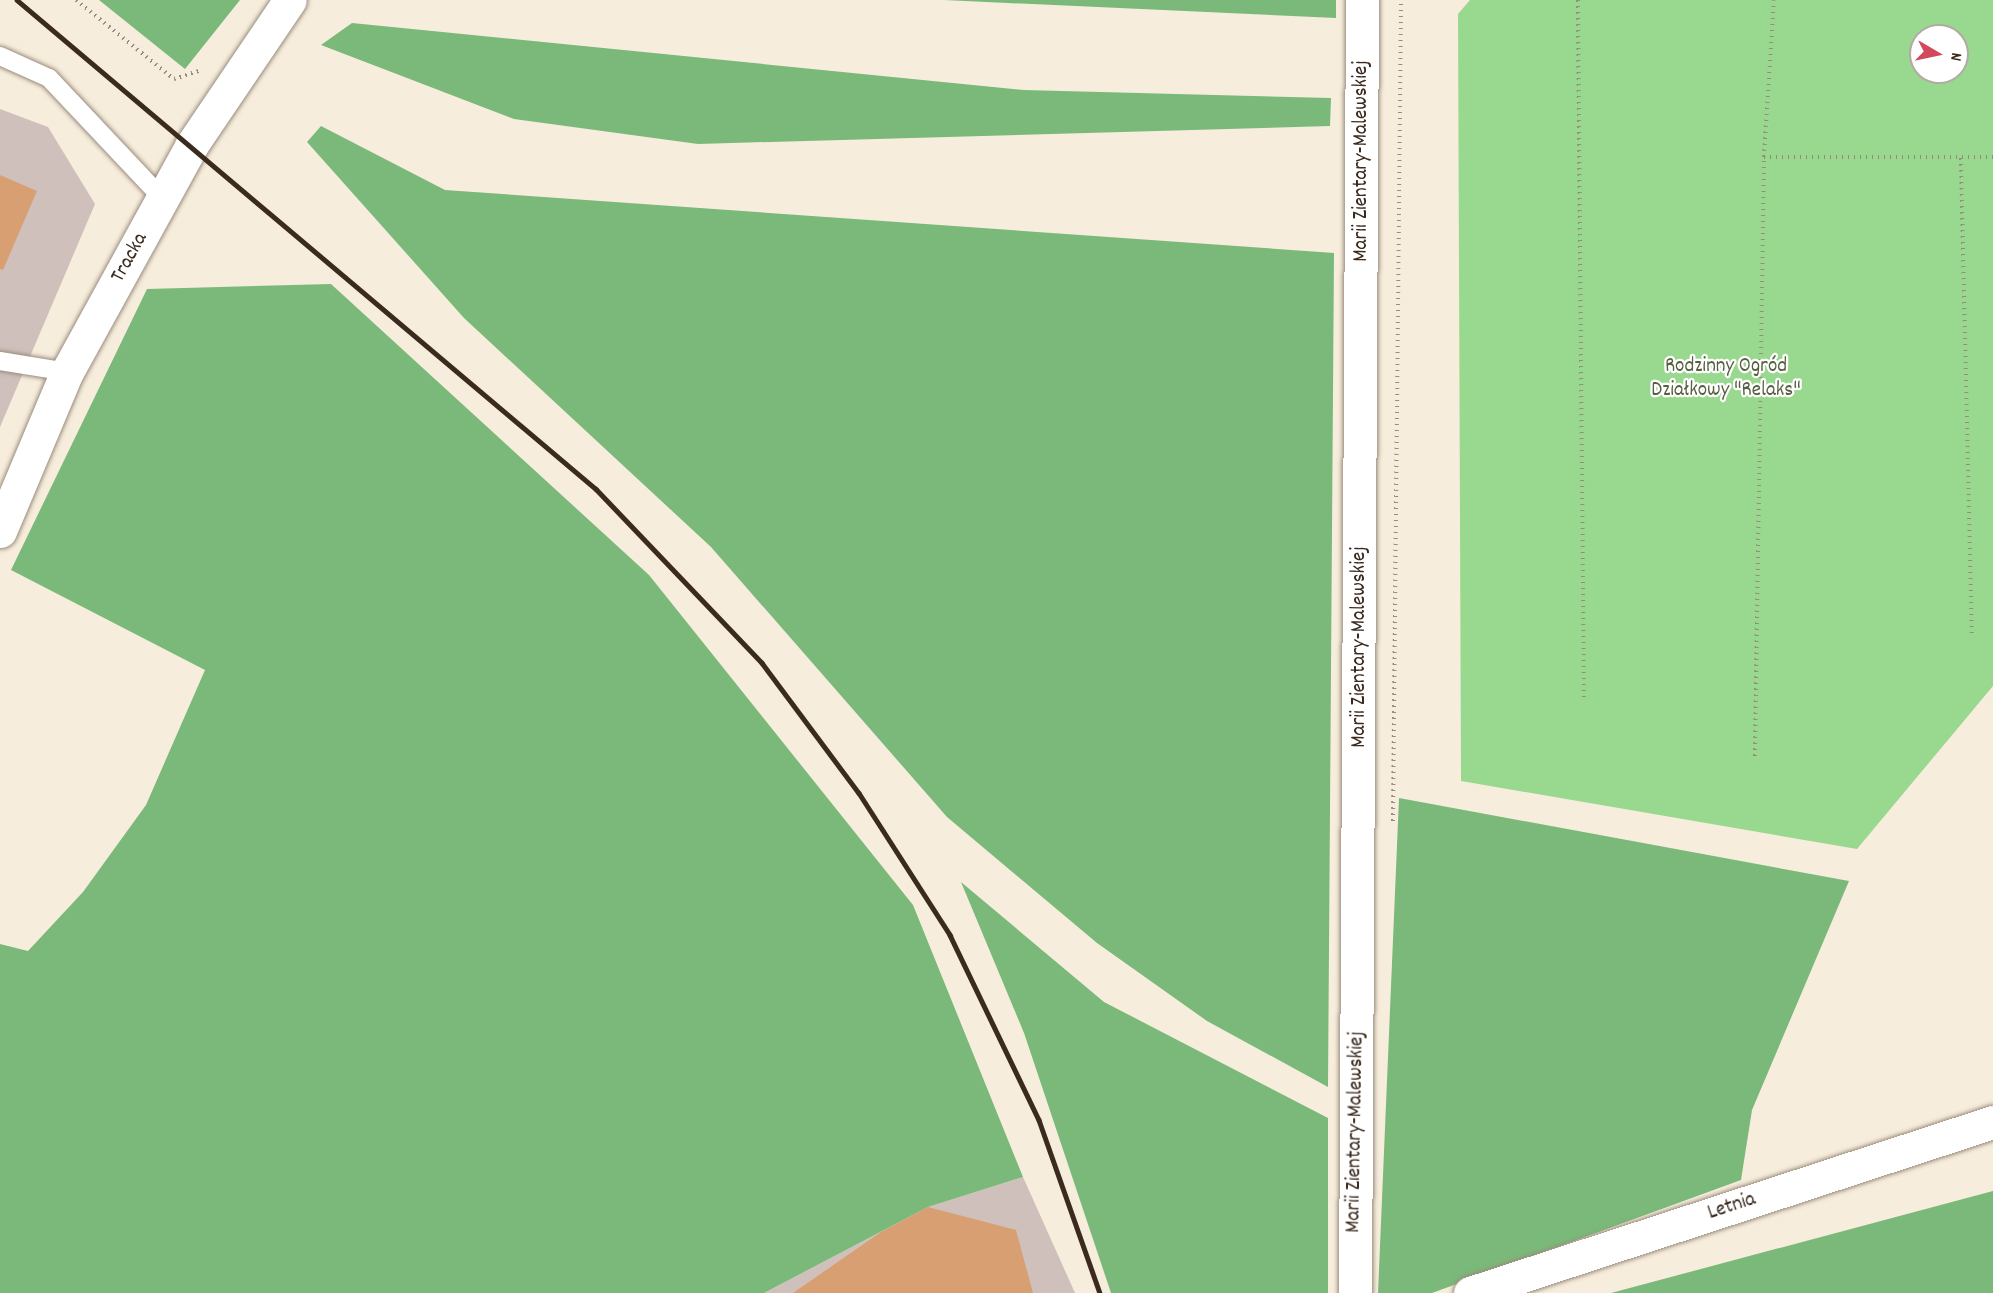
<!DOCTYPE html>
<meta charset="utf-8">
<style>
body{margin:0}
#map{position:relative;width:1993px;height:1293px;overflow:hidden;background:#f7eddc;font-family:Dekko,sans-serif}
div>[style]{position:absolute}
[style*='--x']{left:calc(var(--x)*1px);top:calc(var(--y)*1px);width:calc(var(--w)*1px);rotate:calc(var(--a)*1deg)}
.industrial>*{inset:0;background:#d0c0bc}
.green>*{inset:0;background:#99d98f}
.forest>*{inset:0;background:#7ab97a}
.building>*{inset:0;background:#d89f72}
.path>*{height:4px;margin-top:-2px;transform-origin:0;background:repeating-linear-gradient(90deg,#998c7d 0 1.5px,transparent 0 6px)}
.roads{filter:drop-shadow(0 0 2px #998c7d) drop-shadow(0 0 2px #998c7d)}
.service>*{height:18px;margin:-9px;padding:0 9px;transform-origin:9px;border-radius:9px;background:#fff}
.minor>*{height:33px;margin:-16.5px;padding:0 16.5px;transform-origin:16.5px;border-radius:16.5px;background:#fff}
.tertiary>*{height:33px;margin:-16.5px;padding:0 16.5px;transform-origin:16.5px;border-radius:16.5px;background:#fff}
.rail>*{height:4.5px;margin:-2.25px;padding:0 2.25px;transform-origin:2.25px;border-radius:2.25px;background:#3b2a1e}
span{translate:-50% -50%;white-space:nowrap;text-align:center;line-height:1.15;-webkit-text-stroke:4.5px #fff;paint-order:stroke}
.street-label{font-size:21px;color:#3b2a1e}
.park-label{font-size:21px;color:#575f40}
.north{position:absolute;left:1909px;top:24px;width:60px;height:60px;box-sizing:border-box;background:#fff;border:2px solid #b1aaa5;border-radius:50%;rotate:99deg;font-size:16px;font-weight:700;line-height:24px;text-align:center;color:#3b2a1e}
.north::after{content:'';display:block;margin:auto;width:21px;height:27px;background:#d1495b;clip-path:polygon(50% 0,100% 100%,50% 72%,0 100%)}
</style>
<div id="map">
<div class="industrial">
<div style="clip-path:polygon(0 109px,48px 127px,95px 204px,0 427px)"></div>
<div style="clip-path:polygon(1023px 1177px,1075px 1293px,764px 1293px,928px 1207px)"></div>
</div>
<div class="green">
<div style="clip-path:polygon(evenodd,1470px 0,1993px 0,1993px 686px,1857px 849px,1461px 781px,1458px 14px,1470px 0,1921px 36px,1957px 36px,1957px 72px,1921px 72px,1921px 36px)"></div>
</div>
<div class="forest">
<div style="clip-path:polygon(99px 0,240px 0,185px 69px)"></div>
<div style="clip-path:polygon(944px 0,1336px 0,1336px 18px)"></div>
<div style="clip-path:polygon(352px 23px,1024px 90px,1331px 98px,1330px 126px,698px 144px,514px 119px,321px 45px)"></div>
<div style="clip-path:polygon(321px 126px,445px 190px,1334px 253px,1328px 1087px,1207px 1021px,1097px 943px,947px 817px,711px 547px,464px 318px,307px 142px)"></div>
<div style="clip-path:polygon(331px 284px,649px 575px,913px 905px,1023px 1177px,928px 1207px,764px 1293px,0 1293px,0 944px,28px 951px,83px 892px,146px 805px,205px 670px,11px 570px,147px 289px)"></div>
<div style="clip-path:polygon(1399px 798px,1849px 881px,1752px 1110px,1741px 1180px,1432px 1293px,1378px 1293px)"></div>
<div style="clip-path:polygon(961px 882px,1104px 1002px,1328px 1118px,1328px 1293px,1111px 1293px,1024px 1033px)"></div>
<div style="clip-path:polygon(1993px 1191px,1993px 1293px,1611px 1293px)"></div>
</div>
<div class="building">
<div style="clip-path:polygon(0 175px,37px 191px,3px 270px,0 269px)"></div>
<div style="clip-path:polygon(928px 1207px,1016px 1230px,1033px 1293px,793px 1293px,881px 1232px)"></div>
</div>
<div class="path">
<div style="--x:76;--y:0;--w:126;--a:38.9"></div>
<div style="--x:174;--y:79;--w:28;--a:-18"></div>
<div style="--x:1578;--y:0;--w:698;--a:89.51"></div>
<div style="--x:1764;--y:157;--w:229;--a:0"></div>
<div style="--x:1961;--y:158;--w:480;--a:88.7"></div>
<div style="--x:1755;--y:756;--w:599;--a:-89.14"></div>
<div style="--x:1764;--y:157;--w:157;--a:-86.4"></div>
<div style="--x:1393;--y:821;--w:821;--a:-89.44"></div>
</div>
<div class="roads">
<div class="service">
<div style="--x:0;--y:56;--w:54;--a:24.2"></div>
<div style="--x:49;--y:78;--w:166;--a:46.7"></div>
<div style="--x:0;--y:361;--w:68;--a:9.3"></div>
</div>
<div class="minor">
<div style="--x:0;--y:531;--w:173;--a:-67.2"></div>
<div style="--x:67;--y:372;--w:258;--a:-61.2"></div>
<div style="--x:191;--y:146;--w:176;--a:-55.9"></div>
<div style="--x:1470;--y:1293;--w:550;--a:-18.11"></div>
</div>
<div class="tertiary">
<div style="--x:1355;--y:1293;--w:1293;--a:-89.69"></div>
</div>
</div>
<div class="rail">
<div style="--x:17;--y:0;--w:758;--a:40.18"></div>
<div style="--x:596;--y:489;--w:240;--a:46.3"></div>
<div style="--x:762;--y:663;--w:162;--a:53.3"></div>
<div style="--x:859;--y:793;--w:169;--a:57.3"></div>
<div style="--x:950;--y:935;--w:205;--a:64.3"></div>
<div style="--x:1039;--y:1120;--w:183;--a:70.6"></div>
</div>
<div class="street-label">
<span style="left:1362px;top:161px;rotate:-90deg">Marii Zientary-Malewskiej</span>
<span style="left:130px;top:258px;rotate:-61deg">Tracka</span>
<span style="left:1360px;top:647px;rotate:-90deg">Marii Zientary-Malewskiej</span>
<span style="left:1356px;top:1132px;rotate:-89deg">Marii Zientary-Malewskiej</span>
<span style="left:1732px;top:1207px;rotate:-18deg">Letnia</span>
</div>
<div class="park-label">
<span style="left:1726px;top:379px">Rodzinny Ogród<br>Działkowy "Relaks"</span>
</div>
<div class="north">N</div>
</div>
